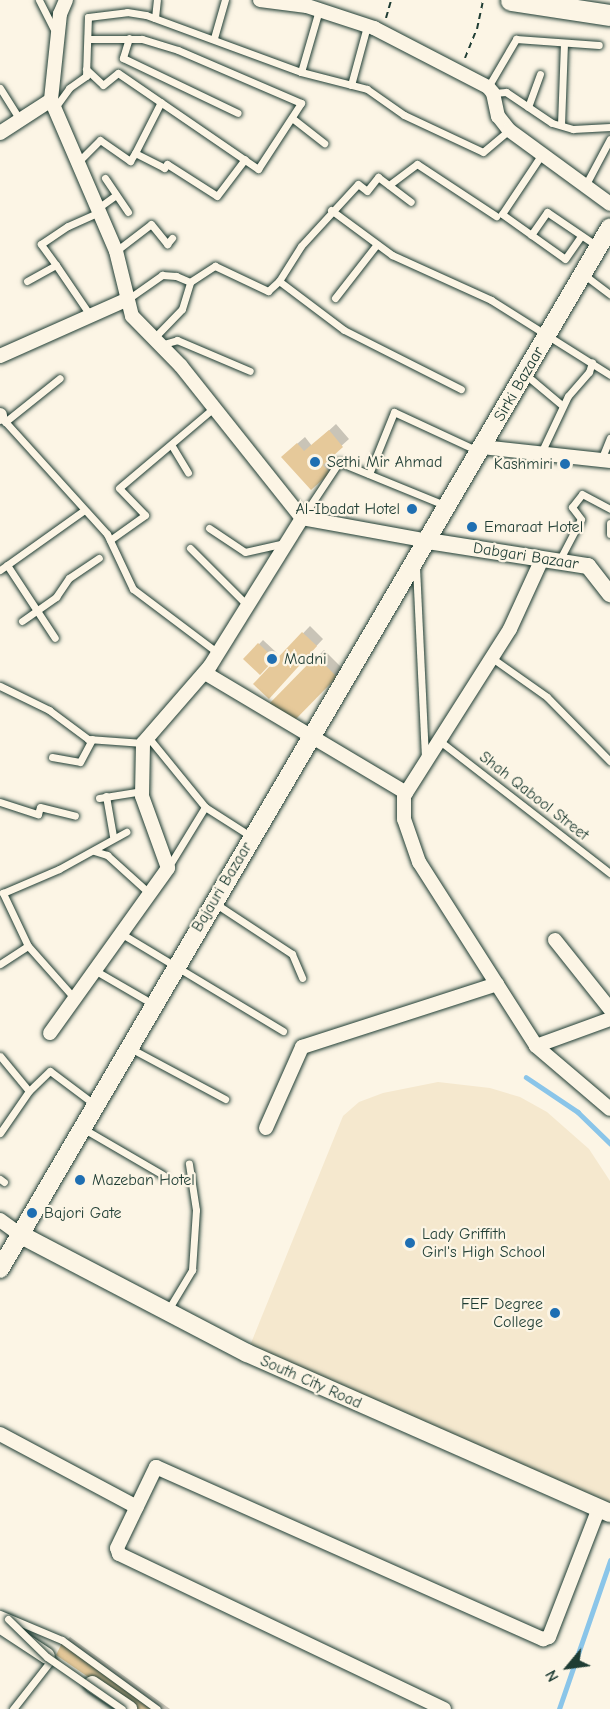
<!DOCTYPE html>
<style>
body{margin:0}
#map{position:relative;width:610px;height:1709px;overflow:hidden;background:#fcf5e5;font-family:"Comic Neue",sans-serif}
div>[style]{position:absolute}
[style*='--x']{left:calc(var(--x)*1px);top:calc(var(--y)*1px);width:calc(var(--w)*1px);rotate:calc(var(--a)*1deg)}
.built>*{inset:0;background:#f5e8ce}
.shadow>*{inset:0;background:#0003}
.stream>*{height:4.5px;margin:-2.25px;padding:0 2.25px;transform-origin:2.25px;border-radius:2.25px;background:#8ac5e9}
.building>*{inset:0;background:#e6c99a}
.path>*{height:2px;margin-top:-1px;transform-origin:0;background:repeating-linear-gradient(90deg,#1f3d34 0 6px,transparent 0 10.5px)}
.roads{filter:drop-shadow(0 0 2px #1f3d34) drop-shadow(0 0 2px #1f3d34)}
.service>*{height:7px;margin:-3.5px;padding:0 3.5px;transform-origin:3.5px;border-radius:3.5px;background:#fcf5e5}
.minor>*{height:14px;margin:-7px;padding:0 7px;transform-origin:7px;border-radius:7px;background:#fcf5e5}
.tertiary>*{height:16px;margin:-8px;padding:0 8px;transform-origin:8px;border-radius:8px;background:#fcf5e5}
.secondary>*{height:18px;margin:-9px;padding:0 9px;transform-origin:9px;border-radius:9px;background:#fcf5e5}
.primary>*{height:21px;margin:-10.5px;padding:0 10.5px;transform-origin:10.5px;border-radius:10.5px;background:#fcf5e5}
.bridges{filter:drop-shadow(0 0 2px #1f3d34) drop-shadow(0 0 2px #1f3d34)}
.service-bridge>*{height:7px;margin:-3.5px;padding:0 3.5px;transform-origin:3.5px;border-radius:3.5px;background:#fcf5e5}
.dots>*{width:16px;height:16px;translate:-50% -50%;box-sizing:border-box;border:3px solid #fcf5e5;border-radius:50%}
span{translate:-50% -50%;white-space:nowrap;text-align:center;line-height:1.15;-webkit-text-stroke:4.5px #fcf5e5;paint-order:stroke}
.street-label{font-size:16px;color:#1f3d34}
.poi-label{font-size:16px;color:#1f3d34}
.left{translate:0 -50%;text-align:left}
.right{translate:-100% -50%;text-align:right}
.north{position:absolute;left:538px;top:1637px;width:60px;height:60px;-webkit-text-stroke:4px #fcf5e5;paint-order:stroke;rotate:241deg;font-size:16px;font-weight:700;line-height:24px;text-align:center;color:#1f3d34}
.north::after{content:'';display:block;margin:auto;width:21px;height:27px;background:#1f3d34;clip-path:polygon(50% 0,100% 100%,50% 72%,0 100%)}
</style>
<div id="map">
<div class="built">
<div style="clip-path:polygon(438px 1082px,490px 1088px,520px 1097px,547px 1112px,589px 1149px,610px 1181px,610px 1513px,247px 1353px,343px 1116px,359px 1102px,383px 1093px)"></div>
</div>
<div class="shadow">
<div style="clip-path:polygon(336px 424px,349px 439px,329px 457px,336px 465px,311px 488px,290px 450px,305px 437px,312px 446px)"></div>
<div style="clip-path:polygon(310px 626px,323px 639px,275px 690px,255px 684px)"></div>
<div style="clip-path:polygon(263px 640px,278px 654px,260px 673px,245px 659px)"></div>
<div style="clip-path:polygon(324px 650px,343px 669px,293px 720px,270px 706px)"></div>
<div style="clip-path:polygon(70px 1637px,170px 1709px,137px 1709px,63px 1644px)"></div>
</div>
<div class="stream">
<div style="--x:526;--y:1077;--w:63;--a:33.9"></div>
<div style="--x:578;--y:1112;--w:45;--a:44.1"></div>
<div style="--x:559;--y:1709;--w:157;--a:-71"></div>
</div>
<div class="building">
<div style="clip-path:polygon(329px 430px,343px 447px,323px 465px,330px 473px,311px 490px,281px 457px,297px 443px,304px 451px)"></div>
<div style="clip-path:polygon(302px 632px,317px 646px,269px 699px,253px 684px)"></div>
<div style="clip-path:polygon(258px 643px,275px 659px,260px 675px,243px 659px)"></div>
<div style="clip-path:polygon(316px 656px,337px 677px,293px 722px,267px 706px)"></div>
<div style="clip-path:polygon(62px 1643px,154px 1709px,135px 1709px,56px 1655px)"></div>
</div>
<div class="path">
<div style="--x:386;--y:18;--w:19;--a:-74"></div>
<div style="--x:465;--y:58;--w:31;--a:-68"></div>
<div style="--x:477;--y:29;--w:30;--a:-78"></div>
</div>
<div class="roads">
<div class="service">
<div style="--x:39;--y:0;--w:36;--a:63"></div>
<div style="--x:155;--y:18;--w:18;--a:-84"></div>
<div style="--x:129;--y:38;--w:21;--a:107"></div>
<div style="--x:123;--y:58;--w:127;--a:25.6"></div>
<div style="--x:214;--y:38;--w:40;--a:-74"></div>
<div style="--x:86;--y:69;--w:23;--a:43"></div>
<div style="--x:103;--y:85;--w:19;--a:-39"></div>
<div style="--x:118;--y:73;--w:170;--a:34.4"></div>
<div style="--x:258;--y:169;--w:79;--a:-56.9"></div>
<div style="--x:301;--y:103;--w:134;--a:-156.7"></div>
<div style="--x:178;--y:50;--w:38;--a:-163"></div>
<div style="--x:142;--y:39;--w:54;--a:180"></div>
<div style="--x:301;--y:72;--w:68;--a:14.4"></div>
<div style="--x:367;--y:89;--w:45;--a:35.1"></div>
<div style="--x:404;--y:115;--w:87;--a:25.1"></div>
<div style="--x:483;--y:152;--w:34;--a:-40"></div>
<div style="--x:351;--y:85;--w:61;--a:-74.8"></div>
<div style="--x:488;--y:87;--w:56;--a:-59.7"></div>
<div style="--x:516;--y:39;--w:83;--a:4.1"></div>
<div style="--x:0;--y:88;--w:38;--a:58"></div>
<div style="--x:493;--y:93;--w:13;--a:-4"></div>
<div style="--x:506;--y:92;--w:55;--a:34"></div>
<div style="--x:552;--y:123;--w:22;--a:16"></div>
<div style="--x:573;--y:129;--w:37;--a:-3"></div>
<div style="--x:528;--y:107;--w:35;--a:-70"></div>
<div style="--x:54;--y:109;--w:26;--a:-54"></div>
<div style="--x:69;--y:88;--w:21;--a:-35"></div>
<div style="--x:86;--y:76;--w:59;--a:-88.1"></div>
<div style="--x:88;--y:17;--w:39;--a:-7"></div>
<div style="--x:127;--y:12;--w:19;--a:9"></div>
<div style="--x:146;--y:15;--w:165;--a:20.2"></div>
<div style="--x:301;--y:72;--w:65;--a:-73.8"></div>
<div style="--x:292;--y:118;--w:41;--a:38"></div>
<div style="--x:561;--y:125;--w:82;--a:-87.9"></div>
<div style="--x:135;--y:153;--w:57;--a:-63"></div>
<div style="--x:542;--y:154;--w:72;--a:123.7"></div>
<div style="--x:502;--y:214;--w:77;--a:35.5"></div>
<div style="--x:565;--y:259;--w:28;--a:-55"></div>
<div style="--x:78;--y:162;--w:31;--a:-45"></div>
<div style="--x:100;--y:140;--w:37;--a:35"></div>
<div style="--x:130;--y:161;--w:9;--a:-58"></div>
<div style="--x:135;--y:153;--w:33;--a:27"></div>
<div style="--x:164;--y:168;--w:5;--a:-53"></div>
<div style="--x:167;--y:164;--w:59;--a:32.6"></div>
<div style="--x:217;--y:196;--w:46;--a:-52.9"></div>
<div style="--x:105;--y:178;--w:41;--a:55.9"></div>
<div style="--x:389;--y:185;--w:35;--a:-37"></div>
<div style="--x:417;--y:164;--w:95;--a:33.4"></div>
<div style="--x:585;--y:186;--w:53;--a:-62"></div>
<div style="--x:98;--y:208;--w:22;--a:-36"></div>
<div style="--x:331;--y:210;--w:76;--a:36.4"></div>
<div style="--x:392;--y:255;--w:109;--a:24.4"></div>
<div style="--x:491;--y:300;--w:141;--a:32.2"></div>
<div style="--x:531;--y:235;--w:28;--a:-55"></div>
<div style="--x:547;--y:212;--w:60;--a:34.2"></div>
<div style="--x:116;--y:251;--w:44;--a:-37.6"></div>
<div style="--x:151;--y:224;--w:26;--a:51"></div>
<div style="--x:167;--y:244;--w:8;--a:-50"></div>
<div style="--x:56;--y:265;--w:26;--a:-126"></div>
<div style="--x:41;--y:244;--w:32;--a:-34"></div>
<div style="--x:68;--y:226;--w:34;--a:-24"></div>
<div style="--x:583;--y:274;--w:34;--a:37"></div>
<div style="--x:27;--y:281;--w:33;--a:-29"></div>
<div style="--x:56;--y:265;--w:60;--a:55.8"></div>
<div style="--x:279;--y:281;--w:41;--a:-57.8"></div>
<div style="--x:301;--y:246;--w:84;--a:-47.4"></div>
<div style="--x:358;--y:184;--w:11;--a:38"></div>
<div style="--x:367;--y:191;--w:18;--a:-52"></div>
<div style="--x:378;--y:177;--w:41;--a:37.1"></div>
<div style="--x:335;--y:298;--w:68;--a:-52.1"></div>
<div style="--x:128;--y:299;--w:42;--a:-35.2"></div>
<div style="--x:162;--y:275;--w:14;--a:4"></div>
<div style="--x:176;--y:276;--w:15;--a:23"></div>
<div style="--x:190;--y:282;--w:30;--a:-33"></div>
<div style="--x:215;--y:266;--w:59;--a:25.3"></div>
<div style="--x:268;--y:291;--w:15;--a:-42"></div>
<div style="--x:279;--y:281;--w:81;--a:37"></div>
<div style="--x:344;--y:330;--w:131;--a:26.8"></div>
<div style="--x:154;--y:338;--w:40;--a:-46"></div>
<div style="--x:182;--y:309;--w:28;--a:-73"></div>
<div style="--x:160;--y:345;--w:18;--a:-16"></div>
<div style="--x:177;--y:340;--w:79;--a:23"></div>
<div style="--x:526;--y:375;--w:48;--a:40"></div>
<div style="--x:1;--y:417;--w:158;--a:47.8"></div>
<div style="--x:107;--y:534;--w:61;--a:64.7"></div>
<div style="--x:133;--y:589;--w:106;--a:37"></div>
<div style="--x:5;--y:422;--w:70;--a:-38.7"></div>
<div style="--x:172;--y:446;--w:31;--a:59"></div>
<div style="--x:541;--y:453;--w:63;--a:-64.7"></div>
<div style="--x:568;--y:396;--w:32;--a:-49"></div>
<div style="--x:589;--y:372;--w:10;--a:-73"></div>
<div style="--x:601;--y:460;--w:24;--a:-68"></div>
<div style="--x:369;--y:474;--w:67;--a:-68"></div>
<div style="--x:394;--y:412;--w:93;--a:24.9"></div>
<div style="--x:302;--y:518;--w:67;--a:-56.5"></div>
<div style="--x:339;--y:462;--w:117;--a:22.2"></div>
<div style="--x:610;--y:523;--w:11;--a:90"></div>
<div style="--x:209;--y:528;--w:43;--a:33.7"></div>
<div style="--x:245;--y:552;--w:41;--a:-12.7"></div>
<div style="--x:110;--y:540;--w:43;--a:-35.5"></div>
<div style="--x:145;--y:515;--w:37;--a:-134"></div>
<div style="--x:119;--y:488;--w:126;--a:-40.2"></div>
<div style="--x:190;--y:548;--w:81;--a:45"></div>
<div style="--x:559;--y:561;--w:47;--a:-62.4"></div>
<div style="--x:581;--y:519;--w:15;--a:-127"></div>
<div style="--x:572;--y:507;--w:16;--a:-52"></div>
<div style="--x:582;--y:494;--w:32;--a:28"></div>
<div style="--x:7;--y:565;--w:87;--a:56.7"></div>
<div style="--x:416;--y:567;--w:193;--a:87.3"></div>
<div style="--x:0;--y:570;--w:102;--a:-35.4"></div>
<div style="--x:22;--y:621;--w:42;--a:-35.2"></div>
<div style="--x:56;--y:597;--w:23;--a:-56"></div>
<div style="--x:69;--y:578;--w:36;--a:-34"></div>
<div style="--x:492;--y:658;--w:67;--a:35.3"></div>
<div style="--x:547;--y:697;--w:90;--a:45.5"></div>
<div style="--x:0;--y:686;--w:55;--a:26.1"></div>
<div style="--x:49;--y:710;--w:49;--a:36.6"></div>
<div style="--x:88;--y:739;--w:55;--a:4.2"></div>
<div style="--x:148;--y:737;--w:90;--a:50.8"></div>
<div style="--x:205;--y:807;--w:56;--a:32.6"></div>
<div style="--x:441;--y:742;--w:214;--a:37.8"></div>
<div style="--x:52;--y:757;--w:28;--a:10"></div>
<div style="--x:80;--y:762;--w:26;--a:-62"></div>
<div style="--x:106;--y:796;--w:41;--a:80.1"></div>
<div style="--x:99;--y:798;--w:44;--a:-9.2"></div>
<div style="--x:0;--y:802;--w:40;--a:18"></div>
<div style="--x:38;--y:814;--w:7;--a:-74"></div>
<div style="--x:40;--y:807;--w:36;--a:14"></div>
<div style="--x:94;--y:851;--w:14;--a:17"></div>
<div style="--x:107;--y:855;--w:58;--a:42.2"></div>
<div style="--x:169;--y:866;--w:69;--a:-58.6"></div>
<div style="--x:216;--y:904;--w:91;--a:33.3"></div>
<div style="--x:292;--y:954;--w:26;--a:67"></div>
<div style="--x:122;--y:934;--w:188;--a:31.1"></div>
<div style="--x:0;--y:964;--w:33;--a:-33"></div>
<div style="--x:96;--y:971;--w:66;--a:30.1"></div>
<div style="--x:76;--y:1000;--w:72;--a:-131.6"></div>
<div style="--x:28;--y:946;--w:59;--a:-115.3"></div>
<div style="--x:3;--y:893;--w:61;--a:-23.2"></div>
<div style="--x:59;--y:869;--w:77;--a:-28.9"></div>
<div style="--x:130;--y:1048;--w:108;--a:28.2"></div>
<div style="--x:0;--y:1056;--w:45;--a:50.4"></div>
<div style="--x:84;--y:1129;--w:91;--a:30.2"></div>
<div style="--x:0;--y:1133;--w:51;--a:-55.4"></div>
<div style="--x:29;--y:1091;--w:29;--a:-44"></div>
<div style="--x:50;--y:1071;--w:55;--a:36.9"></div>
<div style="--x:0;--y:1179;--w:5;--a:37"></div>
<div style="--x:168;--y:1310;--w:47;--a:-59"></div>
<div style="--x:192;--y:1270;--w:60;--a:-86.2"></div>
<div style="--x:196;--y:1210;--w:47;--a:-98.7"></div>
<div style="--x:0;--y:1614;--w:67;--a:22.8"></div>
<div style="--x:62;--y:1640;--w:117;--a:36"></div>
<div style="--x:13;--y:1709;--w:63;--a:-52"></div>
</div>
<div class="minor">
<div style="--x:66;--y:0;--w:15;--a:113"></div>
<div style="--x:60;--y:14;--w:86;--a:96"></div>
<div style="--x:51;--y:100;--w:164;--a:66.7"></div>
<div style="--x:116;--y:251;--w:67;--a:76.2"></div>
<div style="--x:132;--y:316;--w:70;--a:45.6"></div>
<div style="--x:181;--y:366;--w:194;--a:51.5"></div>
<div style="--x:302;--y:518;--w:128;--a:10.3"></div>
<div style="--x:260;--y:0;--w:47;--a:7.3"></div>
<div style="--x:307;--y:6;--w:71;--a:18.2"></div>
<div style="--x:374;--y:28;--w:128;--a:27.4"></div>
<div style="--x:488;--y:87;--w:8;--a:50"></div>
<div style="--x:493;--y:93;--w:24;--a:78"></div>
<div style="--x:498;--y:116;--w:18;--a:52"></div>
<div style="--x:509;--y:130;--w:125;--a:36.2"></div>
<div style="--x:0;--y:133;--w:61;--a:-32.9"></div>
<div style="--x:0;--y:356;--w:138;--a:-24"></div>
<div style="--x:0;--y:415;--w:2;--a:90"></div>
<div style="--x:482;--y:447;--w:129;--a:6.2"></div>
<div style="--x:542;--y:559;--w:77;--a:114.6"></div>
<div style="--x:510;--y:629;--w:198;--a:122.4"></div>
<div style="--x:404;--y:796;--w:23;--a:90"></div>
<div style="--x:404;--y:819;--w:46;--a:70.8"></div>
<div style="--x:419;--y:862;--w:218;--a:57.5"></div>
<div style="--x:536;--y:1046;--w:97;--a:40.4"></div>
<div style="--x:205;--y:673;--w:234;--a:30.8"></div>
<div style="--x:555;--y:940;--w:88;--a:51.4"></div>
<div style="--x:50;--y:1033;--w:203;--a:-54.4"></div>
<div style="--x:168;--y:868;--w:77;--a:-109.9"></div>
<div style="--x:142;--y:796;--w:53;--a:-88.9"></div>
<div style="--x:143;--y:743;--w:102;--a:-49"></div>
<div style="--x:210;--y:666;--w:174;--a:-58.1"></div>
<div style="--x:536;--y:1046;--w:79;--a:-20"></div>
<div style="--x:266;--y:1128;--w:89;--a:-66"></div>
<div style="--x:302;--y:1047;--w:205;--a:-17.9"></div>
<div style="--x:0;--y:1220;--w:26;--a:36"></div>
<div style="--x:0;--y:1434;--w:155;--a:28.1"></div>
<div style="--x:444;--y:1709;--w:360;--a:-154.5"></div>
<div style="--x:119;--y:1554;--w:6;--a:-108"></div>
<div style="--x:117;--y:1548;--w:90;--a:-64.3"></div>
<div style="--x:156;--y:1467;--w:424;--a:24"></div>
<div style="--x:543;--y:1639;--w:6;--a:-18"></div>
<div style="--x:549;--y:1637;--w:138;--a:-68.8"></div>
</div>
<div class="tertiary">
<div style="--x:428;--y:541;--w:162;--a:8.9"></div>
<div style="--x:588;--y:566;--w:36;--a:52"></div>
<div style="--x:0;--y:1625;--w:56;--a:33.4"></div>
<div style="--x:92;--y:1684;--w:45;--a:34"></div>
</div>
<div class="secondary">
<div style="--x:21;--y:1235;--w:255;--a:27.6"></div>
<div style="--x:247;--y:1353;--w:397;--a:23.8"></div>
<div style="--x:0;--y:1269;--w:1207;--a:-59.65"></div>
</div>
<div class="primary">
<div style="--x:511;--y:0;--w:100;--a:8.6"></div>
</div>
</div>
<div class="bridges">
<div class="service-bridge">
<div style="--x:8;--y:1619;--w:54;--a:44.3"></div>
<div style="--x:47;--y:1657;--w:91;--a:34.7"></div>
</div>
</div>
<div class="dots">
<div style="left:315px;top:462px;background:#1f6fb2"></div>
<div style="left:565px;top:464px;background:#1f6fb2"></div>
<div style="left:412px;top:509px;background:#1f6fb2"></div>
<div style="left:472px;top:527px;background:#1f6fb2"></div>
<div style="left:272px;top:659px;background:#1f6fb2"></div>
<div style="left:80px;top:1180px;background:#1f6fb2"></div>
<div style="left:32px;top:1213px;background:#1f6fb2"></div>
<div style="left:410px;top:1243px;background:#1f6fb2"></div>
<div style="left:555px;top:1313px;background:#1f6fb2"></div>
</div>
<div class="street-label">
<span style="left:519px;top:384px;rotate:-60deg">Sirki Bazaar</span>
<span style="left:526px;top:556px;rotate:9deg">Dabgari Bazaar</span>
<span style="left:534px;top:796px;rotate:38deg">Shah Qabool Street</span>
<span style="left:222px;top:887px;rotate:-59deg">Bajauri Bazaar</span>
<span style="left:311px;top:1382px;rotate:24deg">South City Road</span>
</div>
<div class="poi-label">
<span class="left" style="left:327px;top:462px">Sethi Mir Ahmad</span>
<span class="right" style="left:553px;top:464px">Kashmiri</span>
<span class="right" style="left:400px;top:509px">Al-Ibadat Hotel</span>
<span class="left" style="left:484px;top:527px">Emaraat Hotel</span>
<span class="left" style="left:284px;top:659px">Madni</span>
<span class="left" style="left:92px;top:1180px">Mazeban Hotel</span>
<span class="left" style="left:44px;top:1213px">Bajori Gate</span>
<span class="left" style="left:422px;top:1243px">Lady Griffith<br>Girl's High School</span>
<span class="right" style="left:543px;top:1313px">FEF Degree<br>College</span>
</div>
<div class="north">N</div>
</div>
